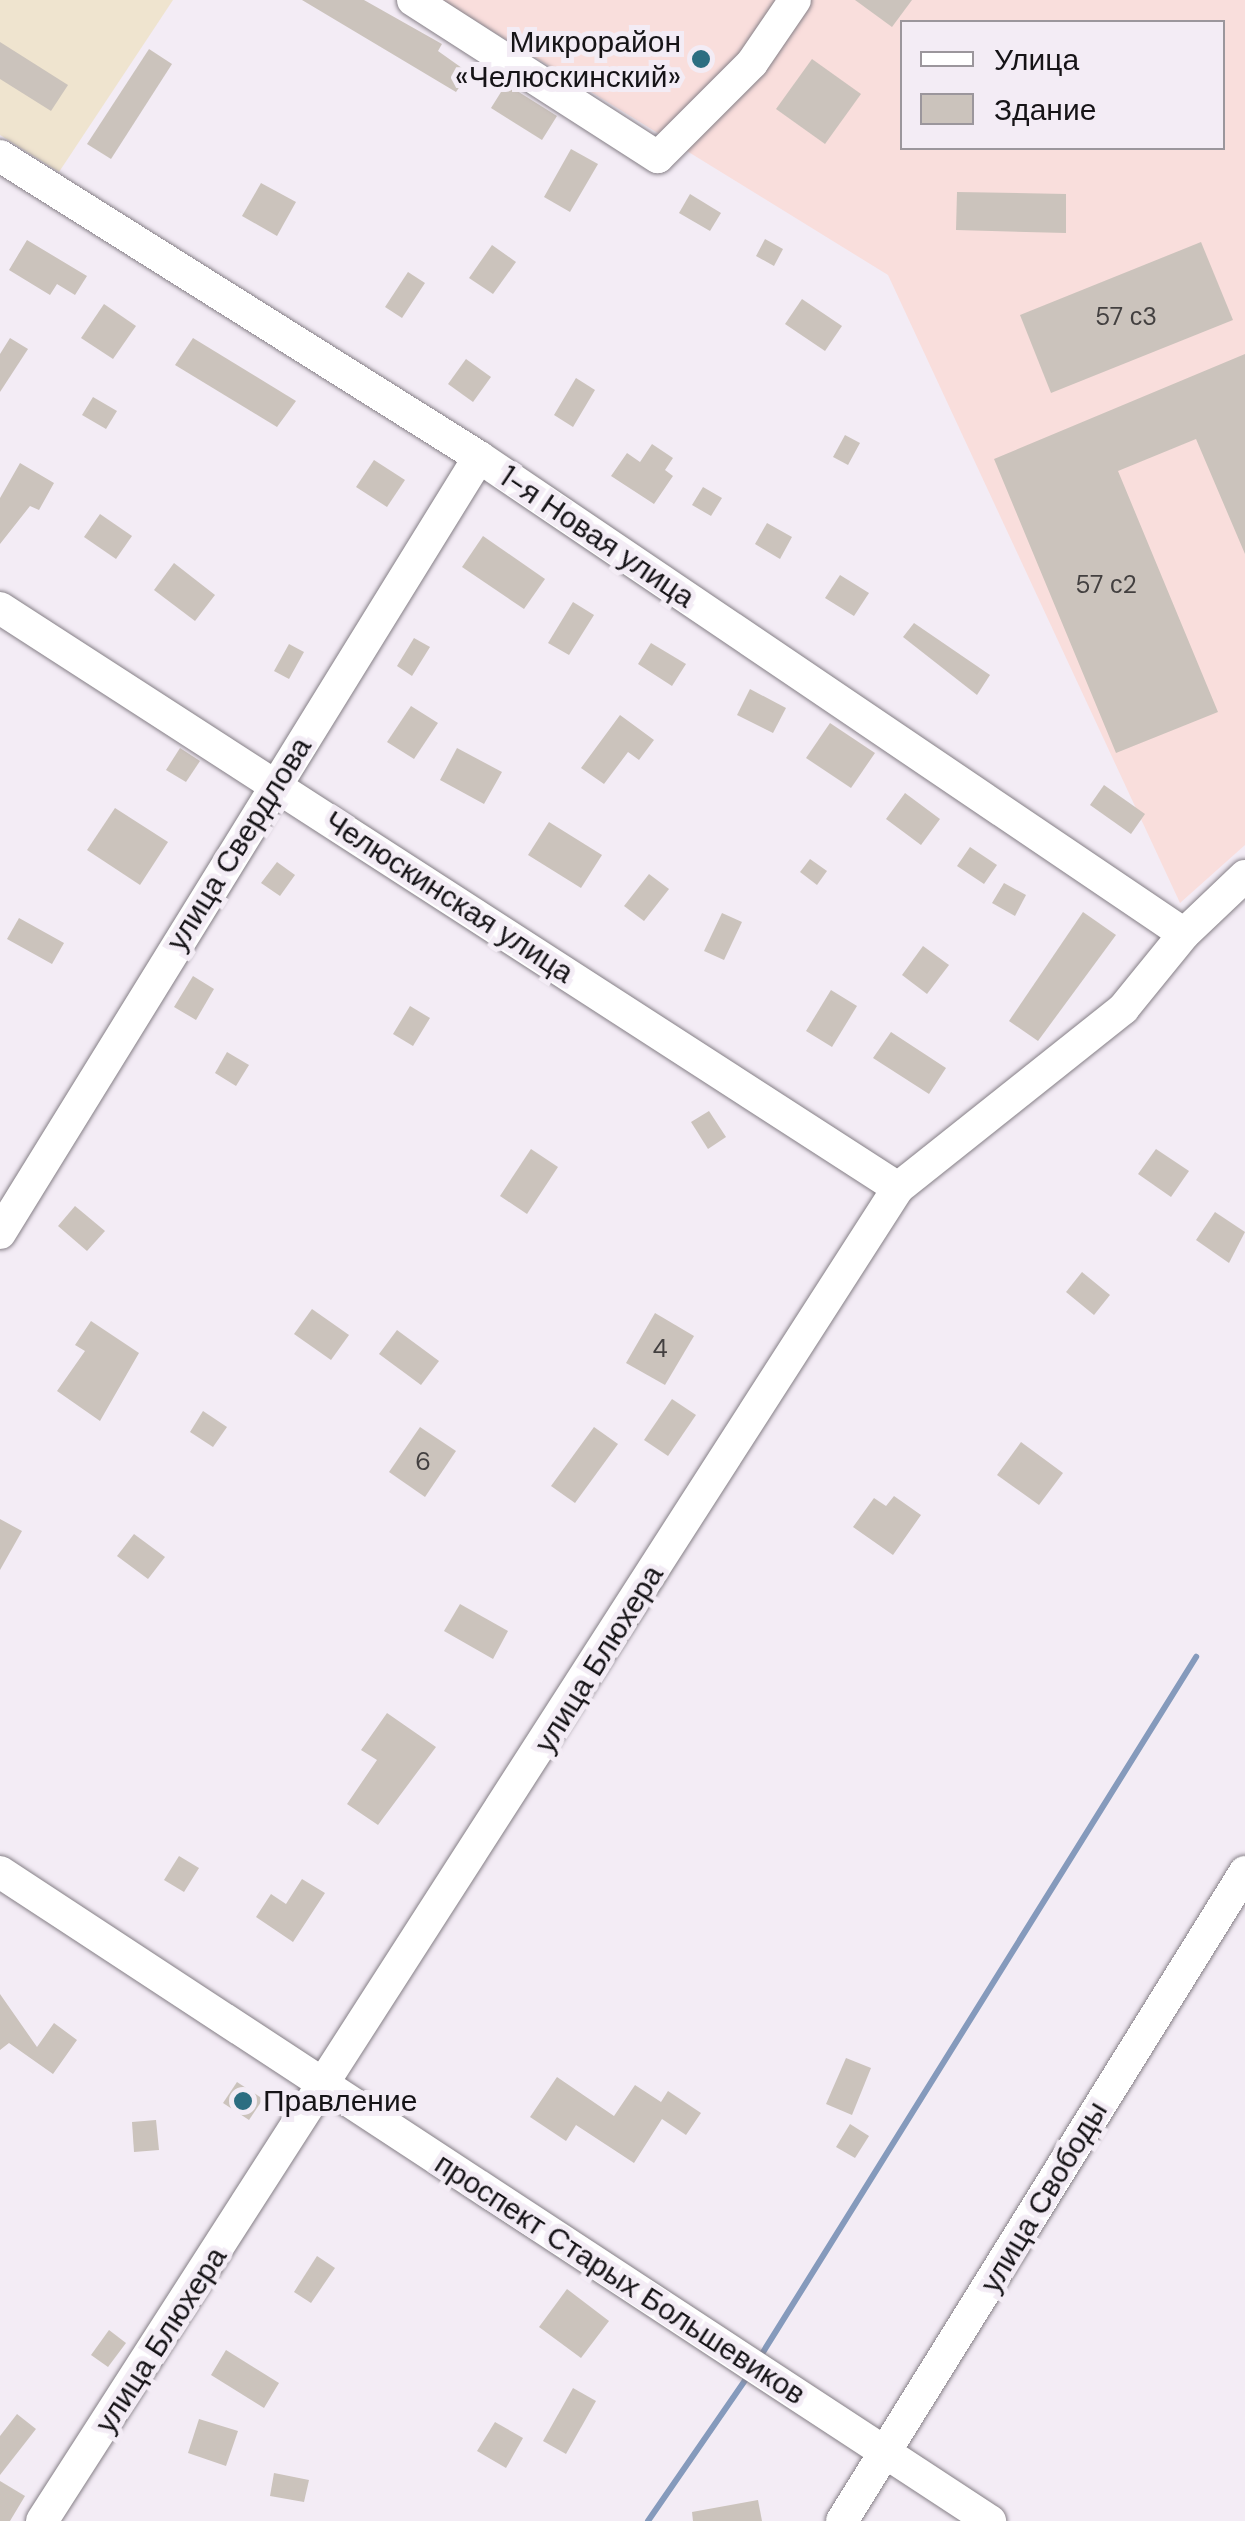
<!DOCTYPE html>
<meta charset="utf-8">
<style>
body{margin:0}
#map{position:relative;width:1245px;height:2521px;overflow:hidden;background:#f3ecf5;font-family:"DM Sans",sans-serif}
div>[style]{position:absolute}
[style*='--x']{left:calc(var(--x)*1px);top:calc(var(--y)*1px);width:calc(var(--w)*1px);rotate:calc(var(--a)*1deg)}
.industrial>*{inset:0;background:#f9dedc}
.education>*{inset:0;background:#efe4cf}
.stream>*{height:6px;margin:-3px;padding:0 3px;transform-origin:3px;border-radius:3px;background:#859abc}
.building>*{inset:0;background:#cbc3bc}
.roads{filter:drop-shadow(0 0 2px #857f86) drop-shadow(0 0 2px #857f86)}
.minor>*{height:32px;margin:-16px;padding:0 16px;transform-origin:16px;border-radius:16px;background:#fff}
.dots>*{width:28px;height:28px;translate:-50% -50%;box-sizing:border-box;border:5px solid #f3ecf5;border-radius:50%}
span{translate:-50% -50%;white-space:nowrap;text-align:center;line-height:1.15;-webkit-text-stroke:10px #f3ecf5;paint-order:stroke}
.number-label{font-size:25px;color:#434040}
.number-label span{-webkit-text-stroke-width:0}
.poi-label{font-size:30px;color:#161417}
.right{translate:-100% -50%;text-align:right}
.left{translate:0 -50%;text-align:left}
.street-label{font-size:30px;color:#161417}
.legend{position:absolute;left:900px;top:20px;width:325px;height:130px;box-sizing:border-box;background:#f3ecf5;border:2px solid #9b969c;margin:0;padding:12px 18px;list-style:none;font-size:30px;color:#161417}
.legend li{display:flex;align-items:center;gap:20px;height:50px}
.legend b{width:50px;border:2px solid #9b969c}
</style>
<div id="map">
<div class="industrial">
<div style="clip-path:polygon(evenodd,442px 0,1245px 0,1245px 845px,1180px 903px,888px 275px,442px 0,902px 22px,1222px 22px,1222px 148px,902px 148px,902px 22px)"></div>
</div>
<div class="education">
<div style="clip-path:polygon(0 0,173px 0,59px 172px,0 135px)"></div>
</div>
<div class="stream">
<div style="--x:760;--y:2357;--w:825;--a:-58.08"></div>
<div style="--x:648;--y:2521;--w:176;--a:-55.4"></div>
</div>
<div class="building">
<div style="clip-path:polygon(302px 0,364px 0,442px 44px,438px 51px,469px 73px,456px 92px)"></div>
<div style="clip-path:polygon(855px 0,912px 0,892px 27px)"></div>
<div style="clip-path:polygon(0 42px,68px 85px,51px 111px,0 79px)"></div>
<div style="clip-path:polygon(149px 49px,172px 64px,111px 159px,87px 144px)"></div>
<div style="clip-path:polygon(812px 59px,861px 94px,825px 144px,776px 109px)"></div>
<div style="clip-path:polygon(506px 84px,557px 116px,542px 140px,491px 108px)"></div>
<div style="clip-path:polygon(571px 149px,598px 164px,570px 212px,544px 197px)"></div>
<div style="clip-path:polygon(261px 183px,296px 202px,277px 236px,242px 216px)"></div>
<div style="clip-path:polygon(957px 192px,1066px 194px,1066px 233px,956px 230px)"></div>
<div style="clip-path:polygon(690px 194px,721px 213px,710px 231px,679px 213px)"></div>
<div style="clip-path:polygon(765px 239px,783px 249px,774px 266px,756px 256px)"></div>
<div style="clip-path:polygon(27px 240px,87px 276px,75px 295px,57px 284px,50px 295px,9px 270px)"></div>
<div style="clip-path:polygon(1201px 242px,1233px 320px,1051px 393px,1020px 315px)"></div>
<div style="clip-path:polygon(492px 245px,516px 262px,493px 294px,469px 278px)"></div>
<div style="clip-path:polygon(408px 272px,425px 283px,402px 318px,385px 307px)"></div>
<div style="clip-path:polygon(802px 299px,842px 326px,825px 351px,785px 324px)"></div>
<div style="clip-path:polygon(104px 304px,136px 326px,113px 359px,81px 338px)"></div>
<div style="clip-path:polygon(10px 338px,28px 349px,0 392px,0 354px)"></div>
<div style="clip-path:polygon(193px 338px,296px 401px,277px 427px,175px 365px)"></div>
<div style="clip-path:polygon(1245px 354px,1245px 554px,1196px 439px,1118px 471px,1218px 712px,1116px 753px,994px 459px)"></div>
<div style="clip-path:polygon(466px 359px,491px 377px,473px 402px,448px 384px)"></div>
<div style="clip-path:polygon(576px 378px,595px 390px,573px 427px,554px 415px)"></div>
<div style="clip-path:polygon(93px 397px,117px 411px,106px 429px,82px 415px)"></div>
<div style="clip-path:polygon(845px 435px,860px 443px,848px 465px,833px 457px)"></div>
<div style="clip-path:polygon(652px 444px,673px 458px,665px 470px,673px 476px,654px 504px,611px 476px,627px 453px,640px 462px)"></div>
<div style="clip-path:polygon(374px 460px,405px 480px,387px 507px,356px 487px)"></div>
<div style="clip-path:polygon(20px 463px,54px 483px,39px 510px,30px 506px,0 544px,0 498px)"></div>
<div style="clip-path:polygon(703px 487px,722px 498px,711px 516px,692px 505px)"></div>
<div style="clip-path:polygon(100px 514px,132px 536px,116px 559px,84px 537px)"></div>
<div style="clip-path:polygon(767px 523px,792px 537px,780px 559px,755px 544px)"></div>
<div style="clip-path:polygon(483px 536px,545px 579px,524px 609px,462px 567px)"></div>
<div style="clip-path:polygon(174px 563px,215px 595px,195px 621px,154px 590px)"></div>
<div style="clip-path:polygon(840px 575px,869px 593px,854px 616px,825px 598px)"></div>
<div style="clip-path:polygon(573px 602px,594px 615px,569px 655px,548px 643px)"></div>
<div style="clip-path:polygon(914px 623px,990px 675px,977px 695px,903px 637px)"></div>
<div style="clip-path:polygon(414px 638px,430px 647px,412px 676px,397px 666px)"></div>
<div style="clip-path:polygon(651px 643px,686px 664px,672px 686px,638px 664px)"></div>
<div style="clip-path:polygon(289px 644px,304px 652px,289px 679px,274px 671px)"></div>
<div style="clip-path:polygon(750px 689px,786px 708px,773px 733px,737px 715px)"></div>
<div style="clip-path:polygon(411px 706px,438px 723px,414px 759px,387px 742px)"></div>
<div style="clip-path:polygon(620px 715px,654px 740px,639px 760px,628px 752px,604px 784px,581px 768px)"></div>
<div style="clip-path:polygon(830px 723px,875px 753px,851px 788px,806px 758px)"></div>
<div style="clip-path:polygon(180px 748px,200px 761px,186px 782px,166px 770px)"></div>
<div style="clip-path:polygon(457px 748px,502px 772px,484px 804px,440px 780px)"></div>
<div style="clip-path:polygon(1104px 785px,1145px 814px,1131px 834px,1090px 805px)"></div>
<div style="clip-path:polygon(905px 793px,940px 819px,921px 845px,886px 819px)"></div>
<div style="clip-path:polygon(115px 808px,168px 842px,140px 885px,87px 850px)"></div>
<div style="clip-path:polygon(549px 822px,602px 855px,581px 888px,528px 855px)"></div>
<div style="clip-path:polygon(970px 847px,997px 865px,984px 884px,957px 866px)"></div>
<div style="clip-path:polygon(810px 859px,827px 871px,817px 885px,800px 872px)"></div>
<div style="clip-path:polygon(277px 862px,295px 875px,280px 896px,261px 883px)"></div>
<div style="clip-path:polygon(649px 874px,669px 889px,644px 921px,624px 906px)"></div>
<div style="clip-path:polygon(1004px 883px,1026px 895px,1015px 916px,992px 903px)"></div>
<div style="clip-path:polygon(1083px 912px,1116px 935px,1038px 1041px,1009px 1021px)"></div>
<div style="clip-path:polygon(722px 913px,742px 922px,724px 960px,704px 951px)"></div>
<div style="clip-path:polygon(19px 918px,64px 943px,52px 964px,7px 939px)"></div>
<div style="clip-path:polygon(923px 946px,949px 965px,927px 994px,902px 975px)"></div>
<div style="clip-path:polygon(193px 976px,214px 989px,196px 1020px,174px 1007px)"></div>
<div style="clip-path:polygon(831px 990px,857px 1006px,832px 1047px,806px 1031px)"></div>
<div style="clip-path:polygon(410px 1006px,430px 1018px,413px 1046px,393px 1034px)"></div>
<div style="clip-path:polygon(891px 1032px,946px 1068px,929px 1094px,873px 1058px)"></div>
<div style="clip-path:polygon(227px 1052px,249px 1065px,236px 1086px,215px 1073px)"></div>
<div style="clip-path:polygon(709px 1111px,726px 1137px,708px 1149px,691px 1122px)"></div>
<div style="clip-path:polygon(531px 1149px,558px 1167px,527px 1214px,500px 1196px)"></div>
<div style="clip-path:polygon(1156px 1149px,1189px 1171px,1171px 1197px,1138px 1174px)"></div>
<div style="clip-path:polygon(75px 1206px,105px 1231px,87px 1251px,58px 1226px)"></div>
<div style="clip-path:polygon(1215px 1212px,1245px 1232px,1229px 1263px,1196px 1240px)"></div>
<div style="clip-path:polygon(1082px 1272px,1110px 1295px,1094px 1315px,1066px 1292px)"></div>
<div style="clip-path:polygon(312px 1309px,349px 1335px,331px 1360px,294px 1334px)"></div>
<div style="clip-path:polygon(655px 1313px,694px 1336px,665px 1385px,626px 1363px)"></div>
<div style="clip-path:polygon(91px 1321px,139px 1353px,100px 1421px,57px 1391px,85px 1351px,75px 1345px)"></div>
<div style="clip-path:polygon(397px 1330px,439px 1361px,421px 1385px,379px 1354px)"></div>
<div style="clip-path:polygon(672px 1399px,696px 1415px,668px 1456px,644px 1440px)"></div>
<div style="clip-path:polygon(203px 1411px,227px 1427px,213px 1447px,190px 1432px)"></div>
<div style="clip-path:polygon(420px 1427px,456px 1451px,425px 1497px,389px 1472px)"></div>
<div style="clip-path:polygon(594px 1427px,618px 1444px,575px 1503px,551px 1486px)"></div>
<div style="clip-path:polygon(1021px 1442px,1063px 1473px,1039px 1505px,997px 1475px)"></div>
<div style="clip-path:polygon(894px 1496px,921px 1515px,893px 1555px,853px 1527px,874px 1498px,886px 1506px)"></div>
<div style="clip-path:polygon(0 1519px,22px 1531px,0 1570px)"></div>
<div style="clip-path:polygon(134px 1534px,165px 1557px,148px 1579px,117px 1556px)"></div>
<div style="clip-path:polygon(460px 1604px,508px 1631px,493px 1659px,444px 1631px)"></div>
<div style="clip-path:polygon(387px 1713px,436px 1747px,378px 1825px,347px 1804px,377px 1760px,361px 1750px)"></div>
<div style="clip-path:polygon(179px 1856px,199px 1868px,184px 1892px,164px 1880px)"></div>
<div style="clip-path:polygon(302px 1879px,325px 1893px,293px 1942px,256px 1917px,271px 1894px,286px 1904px)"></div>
<div style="clip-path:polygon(0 1994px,37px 2047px,54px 2023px,77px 2040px,53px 2074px,9px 2043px,0 2050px)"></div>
<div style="clip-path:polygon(846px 2058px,871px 2068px,852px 2115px,826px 2104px)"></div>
<div style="clip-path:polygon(557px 2077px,614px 2116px,635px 2085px,661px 2102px,668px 2091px,701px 2113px,686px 2135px,662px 2119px,634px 2163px,576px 2125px,566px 2141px,530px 2117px)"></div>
<div style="clip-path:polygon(237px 2082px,263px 2099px,249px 2120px,223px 2103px)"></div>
<div style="clip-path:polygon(156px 2120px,159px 2150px,134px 2152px,132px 2122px)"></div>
<div style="clip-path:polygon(850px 2124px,869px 2136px,855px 2158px,836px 2147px)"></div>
<div style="clip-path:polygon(317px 2256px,335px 2268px,311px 2303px,294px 2292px)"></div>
<div style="clip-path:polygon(567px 2289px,609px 2321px,581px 2358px,539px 2327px)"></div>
<div style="clip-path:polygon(109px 2330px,126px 2343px,108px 2367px,91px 2355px)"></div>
<div style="clip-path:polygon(226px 2350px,279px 2383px,264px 2408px,211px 2375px)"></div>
<div style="clip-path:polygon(573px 2388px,596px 2401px,566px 2454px,543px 2441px)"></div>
<div style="clip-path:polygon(17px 2414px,36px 2429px,0 2475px,0 2436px)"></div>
<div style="clip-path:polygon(199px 2419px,238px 2431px,226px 2466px,188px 2453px)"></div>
<div style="clip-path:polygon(495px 2422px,523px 2438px,506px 2468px,477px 2451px)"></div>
<div style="clip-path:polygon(274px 2473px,309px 2480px,304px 2502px,270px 2496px)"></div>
<div style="clip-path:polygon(0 2481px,25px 2496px,10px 2521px,0 2521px)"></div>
<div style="clip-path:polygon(758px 2500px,762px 2521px,693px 2521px,692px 2512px)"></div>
</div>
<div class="roads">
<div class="minor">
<div style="--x:413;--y:0;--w:291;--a:32.7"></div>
<div style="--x:658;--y:157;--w:133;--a:-45"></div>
<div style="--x:752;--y:63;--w:76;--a:-55.7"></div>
<div style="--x:0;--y:156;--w:566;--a:32.14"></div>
<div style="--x:479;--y:457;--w:851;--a:34.08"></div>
<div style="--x:0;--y:608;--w:1069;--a:32.86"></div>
<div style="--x:0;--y:1233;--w:912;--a:-58.31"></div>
<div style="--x:0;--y:1872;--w:1184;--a:33.25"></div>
<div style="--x:42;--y:2521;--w:1584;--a:-57.29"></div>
<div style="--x:898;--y:1188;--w:288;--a:-38.5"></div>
<div style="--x:1123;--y:1009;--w:97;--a:-50.9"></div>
<div style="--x:1184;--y:934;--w:84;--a:-43.6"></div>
<div style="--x:842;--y:2521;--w:764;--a:-58.16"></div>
</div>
</div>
<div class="dots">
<div style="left:701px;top:59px;background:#2c6e81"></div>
<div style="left:243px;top:2101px;background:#2c6e81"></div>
</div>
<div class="number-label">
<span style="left:1126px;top:317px">57 с3</span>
<span style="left:1106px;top:585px">57 с2</span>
<span style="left:660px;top:1349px">4</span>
<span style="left:423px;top:1462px">6</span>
</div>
<div class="poi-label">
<span class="right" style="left:681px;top:59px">Микрорайон<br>«Челюскинский»</span>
<span class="left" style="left:263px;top:2101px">Правление</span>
</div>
<div class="street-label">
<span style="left:597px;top:537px;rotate:34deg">1-я Новая улица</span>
<span style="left:239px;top:844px;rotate:-58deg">улица Свердлова</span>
<span style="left:449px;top:897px;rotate:33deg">Челюскинская улица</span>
<span style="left:599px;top:1659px;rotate:-58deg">улица Блюхера</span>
<span style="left:1044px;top:2197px;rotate:-59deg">улица Свободы</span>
<span style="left:620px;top:2279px;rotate:33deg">проспект Старых Большевиков</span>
<span style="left:161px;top:2340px;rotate:-57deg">улица Блюхера</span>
</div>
<ul class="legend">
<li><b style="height:12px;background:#fff"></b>Улица</li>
<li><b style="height:28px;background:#cbc3bc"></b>Здание</li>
</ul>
</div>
